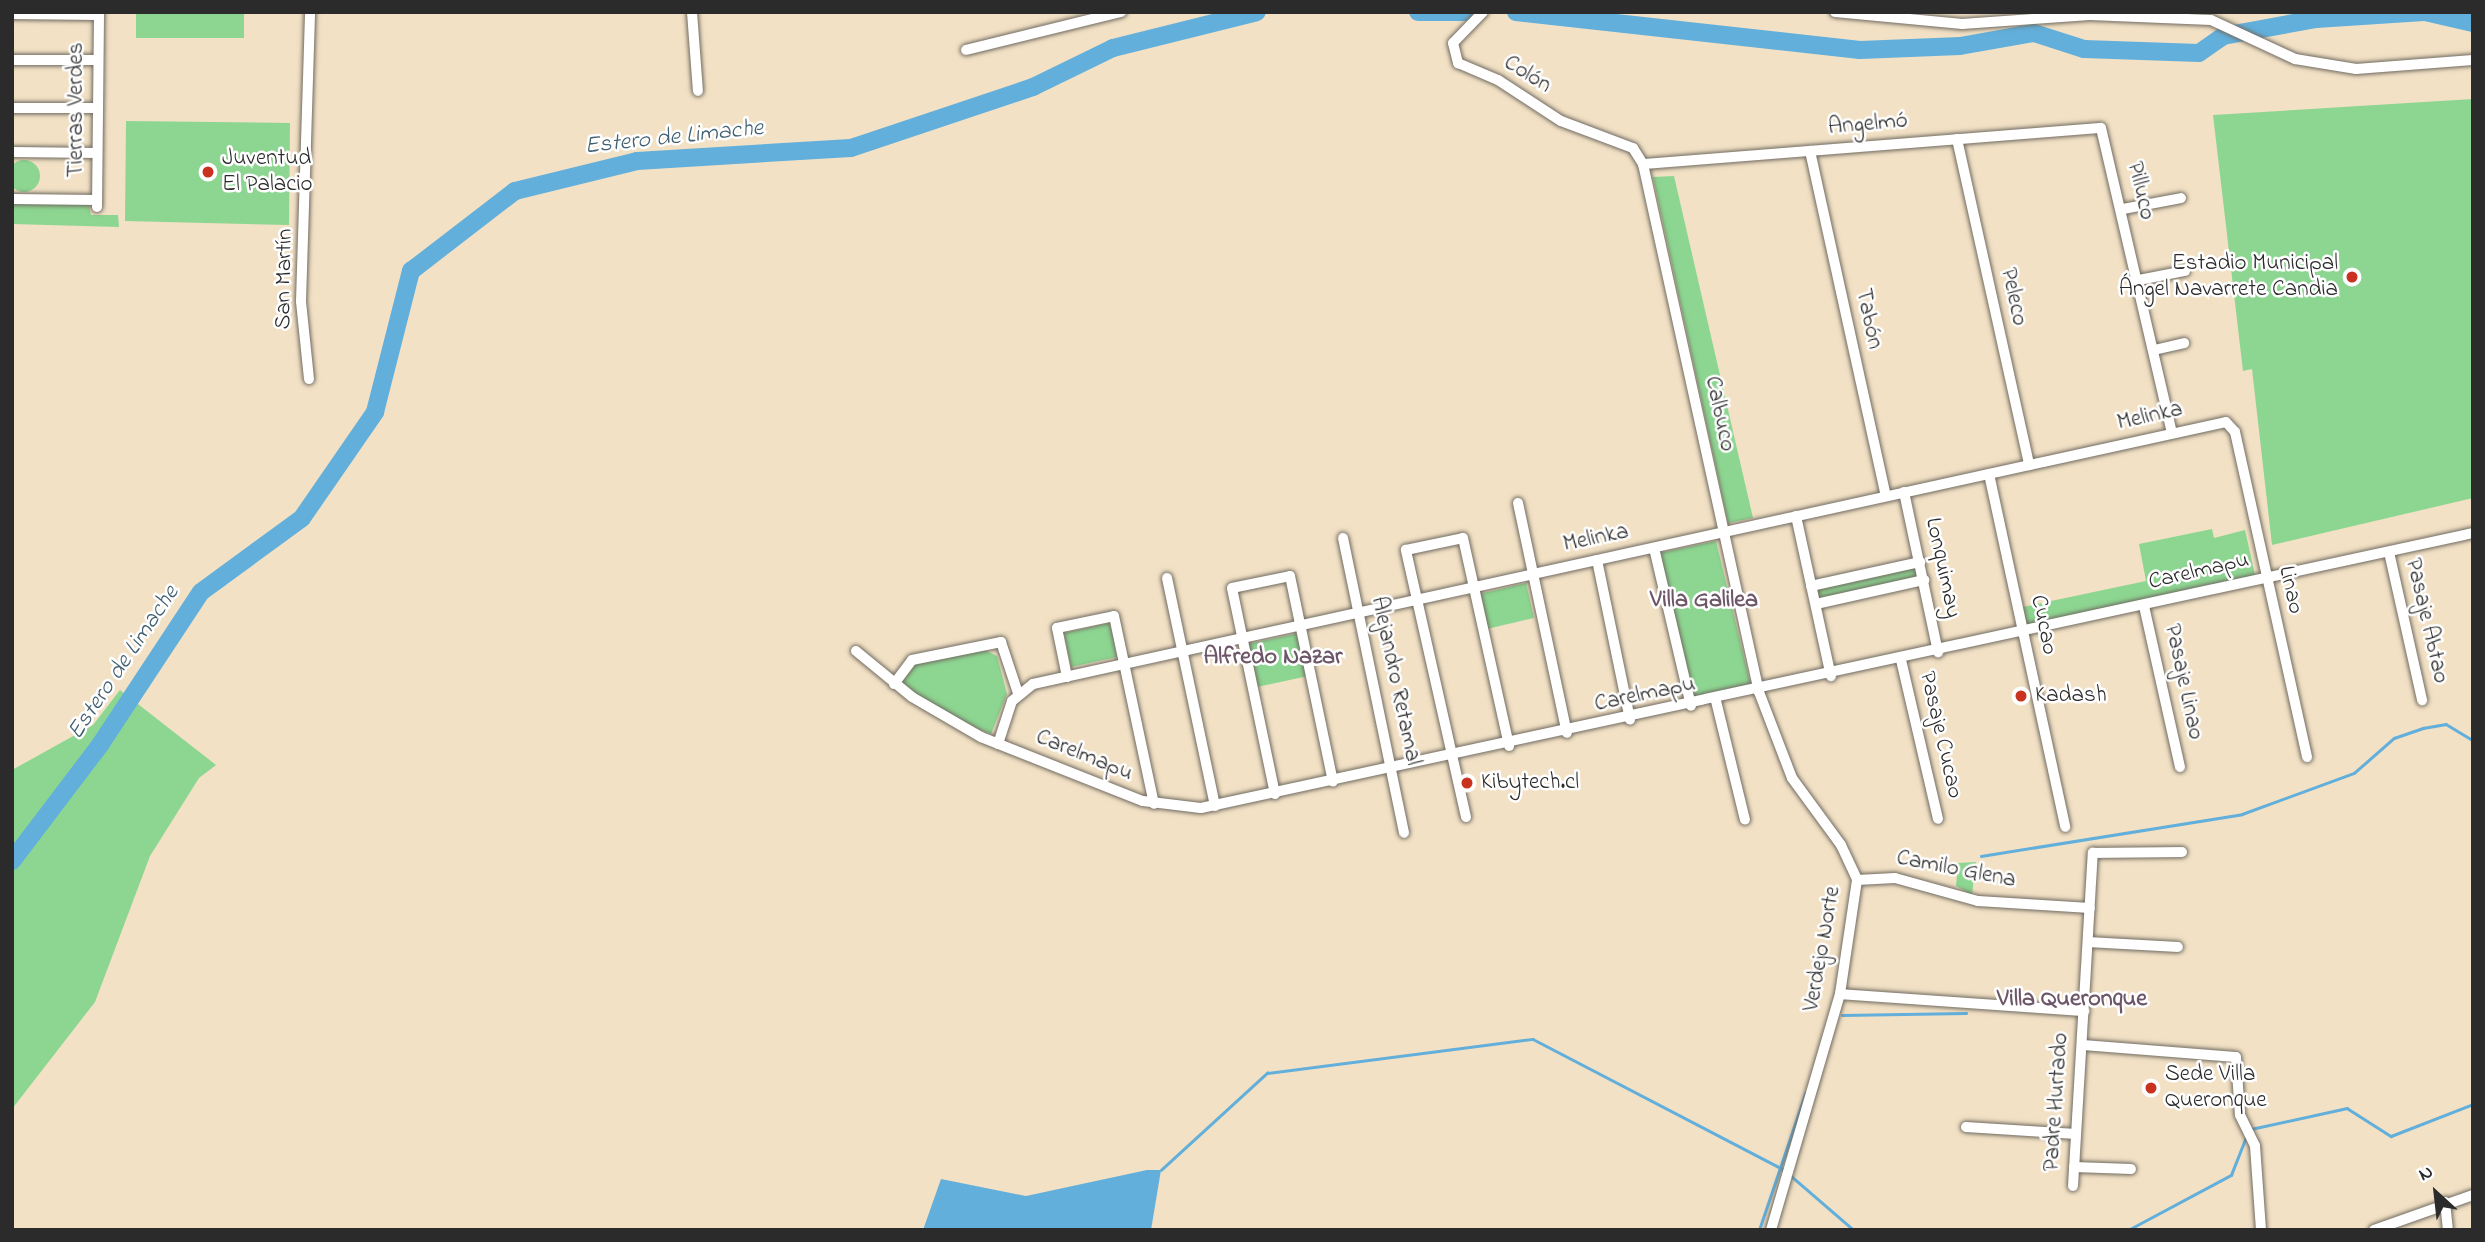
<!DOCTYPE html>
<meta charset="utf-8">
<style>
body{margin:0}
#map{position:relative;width:2485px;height:1242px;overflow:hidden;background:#f2e1c5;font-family:"Indie Flower",sans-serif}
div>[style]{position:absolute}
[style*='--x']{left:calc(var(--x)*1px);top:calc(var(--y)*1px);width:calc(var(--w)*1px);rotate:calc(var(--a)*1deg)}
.green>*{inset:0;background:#8dd691}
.round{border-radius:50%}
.water>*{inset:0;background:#62afdb}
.stream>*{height:2.5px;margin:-1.25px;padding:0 1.25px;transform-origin:1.25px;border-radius:1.25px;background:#62afdb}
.river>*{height:18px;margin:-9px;padding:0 9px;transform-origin:9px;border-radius:9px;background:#62afdb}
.roads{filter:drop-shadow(0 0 2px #716b61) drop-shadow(0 0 2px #716b61)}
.minor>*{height:10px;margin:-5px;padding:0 5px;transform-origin:5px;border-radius:5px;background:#fff}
.dots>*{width:19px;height:19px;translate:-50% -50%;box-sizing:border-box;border:4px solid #fff;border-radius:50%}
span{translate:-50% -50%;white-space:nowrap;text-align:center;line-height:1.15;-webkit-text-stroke:5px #fff;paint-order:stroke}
.street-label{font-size:23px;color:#2b2b2b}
.poi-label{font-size:23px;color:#2b2b2b}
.left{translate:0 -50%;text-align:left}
.right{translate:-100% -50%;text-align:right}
.water-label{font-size:24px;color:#416071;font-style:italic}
.neighbourhood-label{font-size:24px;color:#6c5668;font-weight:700}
.frame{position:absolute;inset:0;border:14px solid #2b2b2b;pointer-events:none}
.north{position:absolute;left:2401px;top:1158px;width:70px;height:70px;-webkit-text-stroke:5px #fff;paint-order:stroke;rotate:333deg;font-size:19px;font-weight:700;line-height:28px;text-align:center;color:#2b2b2b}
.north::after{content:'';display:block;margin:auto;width:24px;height:32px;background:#2b2b2b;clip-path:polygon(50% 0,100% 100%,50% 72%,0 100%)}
</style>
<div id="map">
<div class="green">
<div style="clip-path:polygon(136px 12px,244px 12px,244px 38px,136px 38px)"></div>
<div style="clip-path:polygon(2473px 99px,2473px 498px,2272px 545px,2252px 369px,2243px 371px,2213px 115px)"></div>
<div style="clip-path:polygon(126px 121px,290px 123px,289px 225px,125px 221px)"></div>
<div class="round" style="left:8px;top:160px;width:32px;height:32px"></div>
<div style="clip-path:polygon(1674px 176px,1753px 518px,1728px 523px,1653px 177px)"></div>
<div style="clip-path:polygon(12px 202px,88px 202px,91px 215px,118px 215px,119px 227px,12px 224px)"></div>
<div style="clip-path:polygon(2212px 529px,2214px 538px,2245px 530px,2255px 575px,2027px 625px,2023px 607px,2146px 581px,2139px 544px)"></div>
<div style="clip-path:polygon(1716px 541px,1751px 686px,1692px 699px,1659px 553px)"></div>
<div style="clip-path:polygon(1916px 566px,1918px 579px,1819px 600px,1816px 587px)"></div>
<div style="clip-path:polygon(1526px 583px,1534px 618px,1487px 629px,1479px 594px)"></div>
<div style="clip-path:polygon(1110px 623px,1117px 657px,1071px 667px,1064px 633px)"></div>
<div style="clip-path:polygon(1299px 633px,1308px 676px,1257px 687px,1248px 644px)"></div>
<div style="clip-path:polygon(985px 650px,997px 656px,1007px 694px,991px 734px,953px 719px,899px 682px,912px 664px)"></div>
<div style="clip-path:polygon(120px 690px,216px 765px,199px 778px,150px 856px,95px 1002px,12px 1109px,12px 770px,93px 725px)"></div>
<div style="clip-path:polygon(1976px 862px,1972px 895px,1956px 886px,1958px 863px)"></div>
</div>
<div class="water">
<div style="clip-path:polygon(1147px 1170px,1161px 1170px,1151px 1230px,923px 1230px,941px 1179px,1026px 1196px)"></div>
</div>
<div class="stream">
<div style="--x:1981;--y:856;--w:264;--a:-9.1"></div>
<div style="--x:2242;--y:814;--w:119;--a:-20.1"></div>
<div style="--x:2354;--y:773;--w:53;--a:-41.2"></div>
<div style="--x:2394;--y:738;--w:31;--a:-19"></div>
<div style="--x:2423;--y:728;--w:23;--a:-10"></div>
<div style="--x:2446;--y:724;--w:31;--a:31"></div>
<div style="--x:1842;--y:1015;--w:124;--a:-0.9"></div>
<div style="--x:2251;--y:1129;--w:98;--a:-12.3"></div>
<div style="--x:2347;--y:1108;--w:52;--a:32.5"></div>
<div style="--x:2391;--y:1136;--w:88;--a:-21.3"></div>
<div style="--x:1161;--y:1170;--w:144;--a:-42.5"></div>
<div style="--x:1267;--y:1073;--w:268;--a:-7.3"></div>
<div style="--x:1533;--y:1039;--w:284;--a:27.5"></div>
<div style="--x:1790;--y:1175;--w:84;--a:40.7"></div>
<div style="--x:1759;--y:1230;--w:144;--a:-71.3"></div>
<div style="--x:2128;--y:1230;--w:117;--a:-28.1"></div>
<div style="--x:2231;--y:1175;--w:41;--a:-68.5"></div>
</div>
<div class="river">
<div style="--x:1418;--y:12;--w:47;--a:0"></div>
<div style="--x:1516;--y:12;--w:346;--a:6.3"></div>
<div style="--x:1860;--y:50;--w:100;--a:-2.3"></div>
<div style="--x:1960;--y:46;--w:75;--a:-10"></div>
<div style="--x:2034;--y:33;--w:52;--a:17.7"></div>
<div style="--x:2084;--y:49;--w:115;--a:2"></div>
<div style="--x:2199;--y:53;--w:29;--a:-35"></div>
<div style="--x:2223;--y:36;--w:95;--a:-10.4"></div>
<div style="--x:2316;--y:19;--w:108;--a:-3.7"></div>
<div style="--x:2425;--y:12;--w:49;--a:12.9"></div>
<div style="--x:12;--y:861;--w:146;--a:-52.8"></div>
<div style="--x:100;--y:745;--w:183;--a:-56.6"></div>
<div style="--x:201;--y:592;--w:125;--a:-36.2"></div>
<div style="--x:302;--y:518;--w:129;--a:-55.4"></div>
<div style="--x:375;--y:412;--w:146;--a:-75.7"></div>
<div style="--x:411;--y:271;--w:131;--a:-37.6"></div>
<div style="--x:515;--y:191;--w:126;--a:-13.8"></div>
<div style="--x:637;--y:161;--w:214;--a:-3.5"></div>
<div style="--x:851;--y:148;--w:192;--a:-18.5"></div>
<div style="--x:1033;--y:87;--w:89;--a:-26"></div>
<div style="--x:1113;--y:48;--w:148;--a:-14"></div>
</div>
<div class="roads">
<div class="minor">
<div style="--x:692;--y:12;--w:79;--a:85.7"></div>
<div style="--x:1483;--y:12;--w:43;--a:134.1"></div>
<div style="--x:1453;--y:43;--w:21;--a:76"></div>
<div style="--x:1458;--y:63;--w:43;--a:23"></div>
<div style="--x:1498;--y:80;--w:75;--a:33.1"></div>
<div style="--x:1561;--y:121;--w:77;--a:20.6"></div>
<div style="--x:1633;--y:148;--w:19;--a:58"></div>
<div style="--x:1643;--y:164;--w:541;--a:77.61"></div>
<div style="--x:1759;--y:692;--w:92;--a:69"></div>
<div style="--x:1792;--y:778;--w:83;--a:53.8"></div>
<div style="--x:1841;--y:845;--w:38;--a:65"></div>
<div style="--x:1857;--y:880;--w:115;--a:98.5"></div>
<div style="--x:1840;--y:994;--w:246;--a:106.3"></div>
<div style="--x:1835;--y:12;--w:128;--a:5.4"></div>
<div style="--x:1962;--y:24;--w:128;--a:-4"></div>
<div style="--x:2090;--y:15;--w:121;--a:2.4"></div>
<div style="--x:2211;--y:20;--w:93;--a:24.9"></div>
<div style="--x:2295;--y:59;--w:62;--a:9.3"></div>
<div style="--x:2356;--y:69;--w:117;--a:-4.4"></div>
<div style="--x:12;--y:14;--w:86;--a:0.7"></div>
<div style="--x:966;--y:50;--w:160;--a:-13.8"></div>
<div style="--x:12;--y:60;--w:86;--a:0"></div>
<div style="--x:12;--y:108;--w:85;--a:0"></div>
<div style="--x:1957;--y:139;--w:334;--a:77.5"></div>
<div style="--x:1810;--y:151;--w:353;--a:77.6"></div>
<div style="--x:12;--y:152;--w:85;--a:0.7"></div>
<div style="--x:1643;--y:164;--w:459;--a:-4.5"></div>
<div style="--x:2101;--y:128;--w:313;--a:76.9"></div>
<div style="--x:12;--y:199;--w:85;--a:0.7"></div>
<div style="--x:97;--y:207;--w:195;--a:-89.4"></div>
<div style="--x:2123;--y:209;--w:59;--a:-10.7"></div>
<div style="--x:2139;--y:280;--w:47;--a:-11.1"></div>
<div style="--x:2154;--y:350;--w:31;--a:-13"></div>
<div style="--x:309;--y:379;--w:78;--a:-95.9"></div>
<div style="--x:301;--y:301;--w:289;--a:-88.2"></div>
<div style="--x:1989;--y:474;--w:361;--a:77.8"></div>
<div style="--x:1904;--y:492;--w:164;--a:78"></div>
<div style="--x:1518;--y:503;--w:235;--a:78"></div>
<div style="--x:1796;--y:516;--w:164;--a:77.7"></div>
<div style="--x:1343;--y:538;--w:301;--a:78.3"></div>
<div style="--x:1654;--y:548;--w:162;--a:76.8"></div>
<div style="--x:2389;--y:552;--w:152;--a:77.4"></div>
<div style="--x:1597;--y:560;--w:163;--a:78.3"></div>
<div style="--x:1167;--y:578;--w:233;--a:78.1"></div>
<div style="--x:1811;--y:586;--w:112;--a:-12.4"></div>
<div style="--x:1816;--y:604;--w:111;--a:-12.5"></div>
<div style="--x:2144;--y:606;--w:165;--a:77.4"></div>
<div style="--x:856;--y:651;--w:72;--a:39.4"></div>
<div style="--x:912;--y:697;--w:80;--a:30.1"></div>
<div style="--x:981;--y:737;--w:174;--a:21.6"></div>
<div style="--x:1143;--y:801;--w:58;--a:6.9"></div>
<div style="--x:1201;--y:808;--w:1301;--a:-12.2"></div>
<div style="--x:1901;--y:660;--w:163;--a:76.9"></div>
<div style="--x:1067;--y:677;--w:50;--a:-101.5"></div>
<div style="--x:1057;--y:628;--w:58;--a:-11.9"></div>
<div style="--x:1114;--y:616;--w:192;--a:78"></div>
<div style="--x:894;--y:684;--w:30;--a:-53"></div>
<div style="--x:912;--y:660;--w:91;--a:-11.4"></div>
<div style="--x:1001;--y:642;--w:54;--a:71.6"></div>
<div style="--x:1716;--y:701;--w:122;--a:76.3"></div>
<div style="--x:998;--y:744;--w:45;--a:-72"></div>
<div style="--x:1012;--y:701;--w:27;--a:-39"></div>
<div style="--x:1033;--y:684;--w:1221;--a:-12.39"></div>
<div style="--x:2226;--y:422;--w:13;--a:48"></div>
<div style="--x:2235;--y:432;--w:333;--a:77.5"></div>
<div style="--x:1275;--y:794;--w:210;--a:-101.8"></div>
<div style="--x:1232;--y:588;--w:59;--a:-11.7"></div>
<div style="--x:1290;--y:576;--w:210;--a:78.2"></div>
<div style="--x:1466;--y:817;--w:274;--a:-102.7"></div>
<div style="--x:1406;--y:550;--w:58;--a:-11.9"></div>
<div style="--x:1463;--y:538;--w:213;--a:77.5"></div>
<div style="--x:1857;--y:880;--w:38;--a:-3"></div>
<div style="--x:1895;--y:878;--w:86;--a:15.5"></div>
<div style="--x:1978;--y:901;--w:112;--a:3.6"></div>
<div style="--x:2088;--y:942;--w:90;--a:3.2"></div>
<div style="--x:1840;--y:994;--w:245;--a:4"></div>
<div style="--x:2083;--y:1045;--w:153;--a:4.5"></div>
<div style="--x:2236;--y:1057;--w:58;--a:86.1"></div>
<div style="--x:2240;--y:1115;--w:34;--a:64"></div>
<div style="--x:2255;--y:1146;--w:84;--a:85.9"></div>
<div style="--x:1966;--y:1127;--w:110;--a:3.6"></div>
<div style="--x:2074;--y:1167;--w:57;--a:2"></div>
<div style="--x:2073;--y:1186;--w:334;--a:-86.6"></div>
<div style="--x:2093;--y:853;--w:89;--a:-0.6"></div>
<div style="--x:2445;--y:1202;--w:28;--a:84"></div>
<div style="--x:2374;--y:1230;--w:105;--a:-19.5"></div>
</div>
</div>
<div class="dots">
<div style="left:208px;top:172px;background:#c8321e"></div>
<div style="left:2352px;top:277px;background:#c8321e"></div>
<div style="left:2021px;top:696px;background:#c8321e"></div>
<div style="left:1467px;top:783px;background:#c8321e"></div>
<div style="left:2151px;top:1088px;background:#c8321e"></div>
</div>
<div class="street-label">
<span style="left:1527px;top:75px;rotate:32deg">Colón</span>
<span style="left:77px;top:110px;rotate:-90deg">Tierras Verdes</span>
<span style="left:1868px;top:125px;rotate:-5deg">Angelmó</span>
<span style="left:2140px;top:191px;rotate:77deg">Pilluco</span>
<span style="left:285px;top:279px;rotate:-89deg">San Martín</span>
<span style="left:2013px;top:297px;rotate:78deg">Peleco</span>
<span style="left:1868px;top:319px;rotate:78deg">Tabón</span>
<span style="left:1719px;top:414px;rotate:78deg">Calbuco</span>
<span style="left:2150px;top:417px;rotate:-13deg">Melinka</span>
<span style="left:1596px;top:539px;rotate:-12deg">Melinka</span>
<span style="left:1942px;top:568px;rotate:78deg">Lonquimay</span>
<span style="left:2199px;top:572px;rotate:-13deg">Carelmapu</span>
<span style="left:2290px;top:590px;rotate:77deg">Linao</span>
<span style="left:2426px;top:621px;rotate:77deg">Pasaje Abtao</span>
<span style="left:2043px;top:625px;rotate:78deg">Cucao</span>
<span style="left:1395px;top:681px;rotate:78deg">Alejandro Retamal</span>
<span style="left:2183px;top:682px;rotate:78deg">Pasaje Linao</span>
<span style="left:1645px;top:695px;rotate:-12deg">Carelmapu</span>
<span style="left:1940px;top:735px;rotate:77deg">Pasaje Cucao</span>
<span style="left:1084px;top:756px;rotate:22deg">Carelmapu</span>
<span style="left:1956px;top:870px;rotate:11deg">Camilo Glena</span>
<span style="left:1823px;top:949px;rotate:-80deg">Verdejo Norte</span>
<span style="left:2057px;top:1102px;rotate:-86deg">Padre Hurtado</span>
</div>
<div class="poi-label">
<span class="left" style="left:222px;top:172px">Juventud<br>El Palacio</span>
<span class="right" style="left:2338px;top:277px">Estadio Municipal<br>Ángel Navarrete Candia</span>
<span class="left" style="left:2035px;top:696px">Kadash</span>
<span class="left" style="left:1481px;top:783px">Kibytech.cl</span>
<span class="left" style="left:2165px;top:1088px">Sede Villa<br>Queronque</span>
</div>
<div class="water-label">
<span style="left:674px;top:138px;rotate:-6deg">Estero de Limache</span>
<span style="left:124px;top:663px;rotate:-56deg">Estero de Limache</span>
</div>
<div class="neighbourhood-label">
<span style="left:1704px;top:601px">Villa Galilea</span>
<span style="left:1273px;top:658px">Alfredo Nazar</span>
<span style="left:2072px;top:1000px">Villa Queronque</span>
</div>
<div class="frame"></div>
<div class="north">N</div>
</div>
